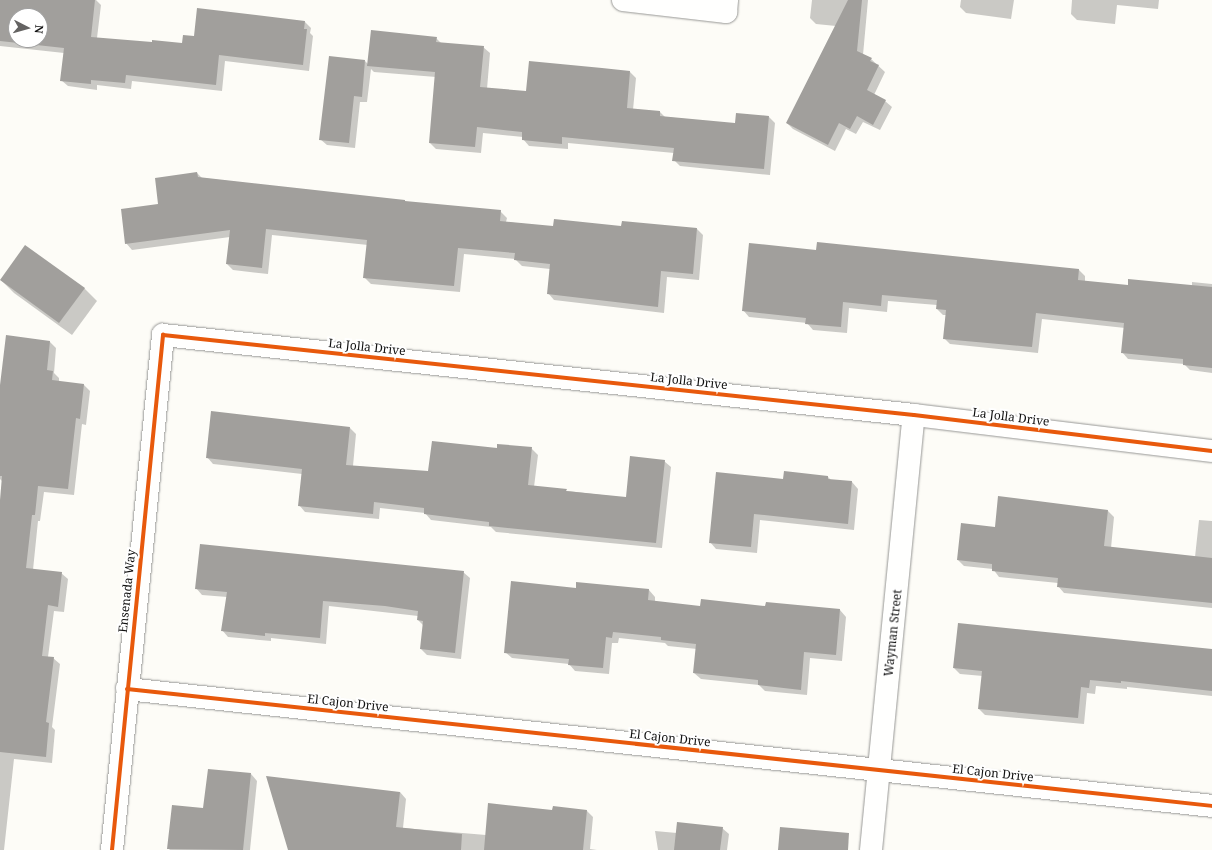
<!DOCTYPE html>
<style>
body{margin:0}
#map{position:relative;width:1212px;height:850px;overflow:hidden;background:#fdfcf7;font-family:"Noto Serif",serif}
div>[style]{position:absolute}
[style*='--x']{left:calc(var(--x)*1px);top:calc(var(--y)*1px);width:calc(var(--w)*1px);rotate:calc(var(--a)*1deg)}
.shadow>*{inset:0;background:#0003}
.building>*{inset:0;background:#a19f9c}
.roads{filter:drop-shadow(0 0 1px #979795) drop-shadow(0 0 1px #979795)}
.minor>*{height:22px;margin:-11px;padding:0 11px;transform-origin:11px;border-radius:11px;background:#fffffe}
.cycleway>*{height:4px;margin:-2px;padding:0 2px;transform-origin:2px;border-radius:2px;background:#e8590c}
span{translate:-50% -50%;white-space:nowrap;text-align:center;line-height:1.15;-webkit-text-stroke:4px #fff;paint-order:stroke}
.street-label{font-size:12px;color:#111}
.north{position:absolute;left:8px;top:8px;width:40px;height:40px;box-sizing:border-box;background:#fff;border:1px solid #a0a0a0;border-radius:50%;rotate:96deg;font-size:11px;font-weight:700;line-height:16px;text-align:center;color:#111}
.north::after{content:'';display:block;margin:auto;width:14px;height:18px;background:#646362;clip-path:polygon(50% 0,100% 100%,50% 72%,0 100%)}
</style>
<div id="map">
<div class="shadow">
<div style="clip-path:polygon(evenodd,0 0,96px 0,101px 5px,97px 38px,153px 44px,183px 44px,195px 37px,305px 22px,311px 28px,310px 33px,313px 36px,309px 71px,225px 61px,222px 91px,132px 81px,131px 89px,97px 85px,97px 90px,68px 86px,61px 80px,64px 53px,0 46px,0 0,16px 16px,40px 16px,40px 40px,16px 40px,16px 16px)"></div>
<div style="clip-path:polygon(812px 0,868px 0,863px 55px,871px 59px,885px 72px,874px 95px,885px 101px,892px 107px,880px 130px,863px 122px,856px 134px,846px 129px,835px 151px,793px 129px,787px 123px,836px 26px,816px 24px,810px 18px)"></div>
<div style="clip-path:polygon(961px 0,1014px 0,1011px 19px,966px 13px,960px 7px)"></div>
<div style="clip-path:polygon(1072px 0,1159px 0,1158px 9px,1117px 5px,1115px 24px,1077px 20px,1071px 14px)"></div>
<div style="clip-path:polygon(436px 38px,442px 44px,483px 47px,490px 53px,487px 89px,527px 92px,630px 72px,636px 78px,633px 110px,660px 112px,665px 117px,736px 124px,769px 117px,775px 123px,770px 175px,680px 166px,674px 160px,674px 153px,568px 143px,568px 149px,529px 146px,523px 139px,523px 137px,483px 133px,481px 153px,436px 149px,430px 143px,436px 77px,374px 72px,371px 69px,367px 102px,360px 102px,355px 148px,327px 145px,320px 139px,365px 61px,368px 64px)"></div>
<div style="clip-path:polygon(197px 173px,202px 178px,406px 202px,500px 211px,507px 218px,506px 222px,554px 227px,697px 229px,703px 235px,699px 280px,667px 277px,664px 313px,554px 300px,548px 293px,550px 269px,522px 266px,515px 259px,464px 254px,460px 292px,371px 284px,364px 277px,368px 245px,272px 235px,268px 274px,233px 270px,227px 264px,230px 237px,132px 250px,126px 243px,159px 205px)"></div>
<div style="clip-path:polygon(817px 251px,1079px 270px,1085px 276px,1085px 282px,1129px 286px,1192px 286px,1192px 282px,1212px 284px,1212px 373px,1190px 370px,1184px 364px,1128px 359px,1122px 352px,1125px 328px,1042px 319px,1038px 353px,950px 344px,944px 338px,946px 315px,943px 315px,937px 309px,937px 305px,888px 301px,887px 312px,849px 308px,847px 333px,813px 330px,807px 323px,749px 317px,743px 310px)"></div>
<div style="clip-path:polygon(1px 280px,84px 288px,97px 301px,72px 335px,14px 293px)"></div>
<div style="clip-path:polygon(7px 337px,50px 342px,56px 348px,54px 373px,59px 378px,59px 382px,84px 385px,90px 391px,86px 425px,82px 424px,74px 495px,44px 492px,40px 521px,38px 521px,33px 570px,61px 573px,68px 579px,64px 612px,54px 611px,48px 657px,53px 658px,60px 664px,52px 727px,55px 730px,52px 763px,14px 759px,4px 850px,0 850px,0 509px,3px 482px,0 479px,0 393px)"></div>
<div style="clip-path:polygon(350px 428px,356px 434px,353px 466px,429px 472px,497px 449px,531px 448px,538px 455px,534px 487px,627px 498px,664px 461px,671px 467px,662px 548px,496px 532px,491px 527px,431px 520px,425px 513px,380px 508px,379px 519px,305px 512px,299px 505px,302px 474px,213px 464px,207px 457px)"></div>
<div style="clip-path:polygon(828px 477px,831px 480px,852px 482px,858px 489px,854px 530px,760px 520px,757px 553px,716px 549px,710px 542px,784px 480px)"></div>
<div style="clip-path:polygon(1108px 511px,1114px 517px,1111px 548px,1195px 557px,1199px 520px,1212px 521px,1212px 608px,1064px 593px,1058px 586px,1058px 583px,999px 577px,993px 569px,964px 566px,958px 560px,996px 528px)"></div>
<div style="clip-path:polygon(463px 572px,470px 578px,461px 659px,427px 655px,421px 649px,424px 626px,418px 620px,418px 616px,329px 606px,326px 644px,271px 638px,271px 641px,228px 637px,222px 630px,227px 597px,202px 595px,196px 588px)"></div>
<div style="clip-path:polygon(576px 589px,649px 590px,655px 597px,655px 602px,701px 607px,766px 607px,767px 604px,840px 610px,846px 617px,842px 661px,810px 658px,807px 695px,765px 691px,759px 685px,701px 679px,694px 673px,697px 649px,668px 646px,665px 643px,619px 638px,618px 643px,612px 643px,609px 674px,575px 671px,569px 664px,512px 658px,505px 652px)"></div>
<div style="clip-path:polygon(1212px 650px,1212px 696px,1127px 687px,1127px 689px,1096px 686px,1095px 694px,1087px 693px,1084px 724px,985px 715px,979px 709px,983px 676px,960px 674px,954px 668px)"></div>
<div style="clip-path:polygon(251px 774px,257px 781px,250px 850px,170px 850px,168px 848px,204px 809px)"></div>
<div style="clip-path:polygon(400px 792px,406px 799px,403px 828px,486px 835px,553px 811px,587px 811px,593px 817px,590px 849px,597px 850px,289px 850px)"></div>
<div style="clip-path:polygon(722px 828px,729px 834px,727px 850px,658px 850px,655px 831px,677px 833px)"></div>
</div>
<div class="building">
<div style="clip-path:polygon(evenodd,0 0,95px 0,91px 37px,152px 42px,152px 40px,182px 43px,183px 35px,194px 36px,197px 8px,305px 21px,304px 29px,307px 29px,303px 65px,219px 55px,216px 85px,126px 75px,125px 83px,91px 80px,91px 84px,60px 81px,64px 48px,0 41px,0 0,16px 16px,40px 16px,40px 40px,16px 40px,16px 16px)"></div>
<div style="clip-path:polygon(848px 0,862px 0,857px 51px,872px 58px,870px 61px,879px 65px,867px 90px,886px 100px,873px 125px,857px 116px,850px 129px,839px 123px,828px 145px,786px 123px)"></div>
<div style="clip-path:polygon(371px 30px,437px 37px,436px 42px,484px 46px,480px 87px,526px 91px,529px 61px,602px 68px,630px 71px,627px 108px,660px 111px,660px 116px,735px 123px,736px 113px,769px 116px,764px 169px,672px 161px,674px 148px,562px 137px,562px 144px,522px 140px,522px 132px,477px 127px,475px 147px,429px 143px,435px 72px,367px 66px)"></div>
<div style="clip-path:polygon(329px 56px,365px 60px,362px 97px,354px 96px,349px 143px,319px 140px)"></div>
<div style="clip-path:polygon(197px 172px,198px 177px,405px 200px,405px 201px,501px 210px,500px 221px,553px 226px,554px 219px,621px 226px,622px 221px,697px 228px,693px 274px,661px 271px,658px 307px,547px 294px,550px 264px,514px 260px,515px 253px,458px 248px,454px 286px,363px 278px,367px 240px,266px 229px,262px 268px,226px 264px,230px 230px,125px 244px,121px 209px,158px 204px,155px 178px)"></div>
<div style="clip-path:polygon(817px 242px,1079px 269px,1078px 280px,1128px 285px,1128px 279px,1212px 287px,1212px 368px,1183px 365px,1183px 359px,1121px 353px,1124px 323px,1088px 319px,1036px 313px,1032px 347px,943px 339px,946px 310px,936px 309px,937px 300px,882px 295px,881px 306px,843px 302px,841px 327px,805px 324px,806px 318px,742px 311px,749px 243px,816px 250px)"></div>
<div style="clip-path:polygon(25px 245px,85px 288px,59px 323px,0 280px)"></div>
<div style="clip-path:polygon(6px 335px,50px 341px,47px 370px,53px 371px,52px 380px,84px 384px,80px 419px,76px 418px,68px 489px,38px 486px,35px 515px,32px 515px,26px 568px,62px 572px,58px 607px,48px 605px,42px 656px,54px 657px,46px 722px,49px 723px,46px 757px,0 752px,0 500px,2px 476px,0 476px,0 385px)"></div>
<div style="clip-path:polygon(211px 411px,350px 427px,346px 465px,428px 471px,432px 441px,497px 448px,497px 444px,532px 447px,528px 485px,567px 489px,566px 491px,626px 497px,630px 456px,665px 460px,656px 543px,489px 526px,489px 522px,424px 514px,424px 508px,374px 502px,373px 514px,298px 506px,302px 469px,206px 458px)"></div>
<div style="clip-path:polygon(784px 471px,828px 476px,828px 479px,852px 481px,848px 524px,754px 514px,751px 547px,709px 543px,716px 472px,783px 479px)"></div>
<div style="clip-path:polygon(998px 496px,1108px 510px,1104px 546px,1212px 558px,1212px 603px,1057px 587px,1058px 578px,992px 571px,992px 564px,957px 560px,961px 523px,995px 527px)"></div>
<div style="clip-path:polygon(200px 544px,464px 571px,455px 653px,420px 649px,423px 621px,417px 620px,418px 611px,385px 606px,323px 601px,320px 638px,265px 633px,265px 636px,221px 631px,227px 592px,195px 589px)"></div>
<div style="clip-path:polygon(511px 581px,576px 588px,576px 582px,649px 589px,648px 600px,700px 606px,701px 599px,765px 606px,766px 602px,840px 609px,836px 655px,804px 652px,801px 690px,758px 685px,758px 680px,693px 673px,696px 644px,661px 640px,661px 637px,613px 632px,612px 638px,606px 637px,603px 668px,568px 665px,569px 659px,504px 653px)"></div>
<div style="clip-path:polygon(958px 623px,1212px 649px,1212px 691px,1121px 681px,1121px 683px,1090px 680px,1089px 688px,1081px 687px,1078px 718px,978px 709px,982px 671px,953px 668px)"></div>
<div style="clip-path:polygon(208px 769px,251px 773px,243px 850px,167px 849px,172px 805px,203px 808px)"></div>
<div style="clip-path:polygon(266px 776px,400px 792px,396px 827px,462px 834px,461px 850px,288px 850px)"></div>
<div style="clip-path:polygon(488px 803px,552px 810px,553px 806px,587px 810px,583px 850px,484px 850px)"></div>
<div style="clip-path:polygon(677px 822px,723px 827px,720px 850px,674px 850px)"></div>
<div style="clip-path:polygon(780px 827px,849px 833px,848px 850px,778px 850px)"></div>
</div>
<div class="roads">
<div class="minor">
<div style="--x:623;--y:0;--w:104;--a:6.6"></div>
<div style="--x:726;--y:12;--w:12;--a:-85"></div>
<div style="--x:127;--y:689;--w:1091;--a:6.15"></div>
<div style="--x:112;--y:850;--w:518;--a:-84.34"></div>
<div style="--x:163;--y:335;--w:755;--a:6.08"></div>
<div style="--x:914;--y:415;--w:300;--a:6.9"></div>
<div style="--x:871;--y:850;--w:437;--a:-84.4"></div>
</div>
</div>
<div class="cycleway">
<div style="--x:127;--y:689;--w:1091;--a:6.15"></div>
<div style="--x:112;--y:850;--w:518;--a:-84.34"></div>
<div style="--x:163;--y:335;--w:755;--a:6.08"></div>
<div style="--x:914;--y:415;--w:300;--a:6.9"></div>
</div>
<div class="street-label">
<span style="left:367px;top:347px;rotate:6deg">La Jolla Drive</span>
<span style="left:689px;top:381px;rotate:6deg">La Jolla Drive</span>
<span style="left:1011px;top:417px;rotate:7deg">La Jolla Drive</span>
<span style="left:127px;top:591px;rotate:-84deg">Ensenada Way</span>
<span style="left:893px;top:633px;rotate:-84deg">Wayman Street</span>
<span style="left:348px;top:703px;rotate:6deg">El Cajon Drive</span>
<span style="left:670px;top:738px;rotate:6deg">El Cajon Drive</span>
<span style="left:993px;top:773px;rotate:6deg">El Cajon Drive</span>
</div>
<div class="north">N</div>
</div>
